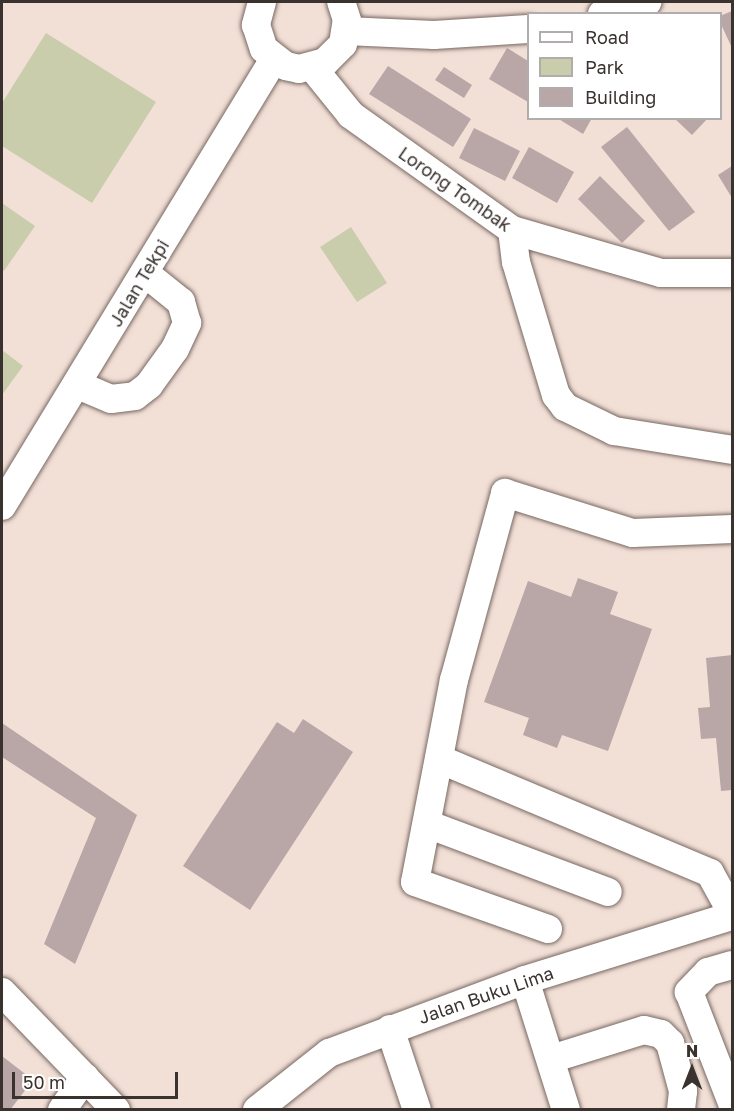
<!DOCTYPE html>
<style>
body{margin:0}
#map{position:relative;width:734px;height:1111px;overflow:hidden;background:#f2e0d7;font-family:"Golos Text",sans-serif}
div>[style]{position:absolute}
[style*='--x']{left:calc(var(--x)*1px);top:calc(var(--y)*1px);width:calc(var(--w)*1px);rotate:calc(var(--a)*1deg)}
.green>*{inset:0;background:#c9cdac}
.building>*{inset:0;background:#b9a6a7}
.roads{filter:drop-shadow(0 0 2px #786861) drop-shadow(0 0 2px #786861)}
.minor>*{height:28px;margin:-14px;padding:0 14px;transform-origin:14px;border-radius:14px;background:#fff}
span{translate:-50% -50%;white-space:nowrap;text-align:center;line-height:1.15;-webkit-text-stroke:4.5px #fff;paint-order:stroke}
.street-label{font-size:18px;color:#39322f}
.frame{position:absolute;inset:0;border:3px solid #39322f;pointer-events:none}
.legend{position:absolute;left:527px;top:12px;width:195px;height:108px;box-sizing:border-box;background:#fff;border:2px solid #b0adac;margin:0;padding:8px 10px;list-style:none;font-size:18px;color:#39322f}
.legend li{display:flex;align-items:center;gap:12px;height:30px}
.legend b{width:30px;border:2px solid #b0adac}
.north{position:absolute;left:662px;top:1039px;width:60px;height:60px;-webkit-text-stroke:4px #fff;paint-order:stroke;rotate:0deg;font-size:16px;font-weight:700;line-height:24px;text-align:center;color:#39322f}
.north::after{content:'';display:block;margin:auto;width:21px;height:27px;background:#39322f;clip-path:polygon(50% 0,100% 100%,50% 72%,0 100%)}
.scale{position:absolute;left:12px;top:1072px;width:166px;height:27px;box-sizing:border-box;border:3px solid #39322f;border-top:0;padding-left:8px;font-size:18px;line-height:21px;white-space:nowrap;color:#39322f;-webkit-text-stroke:4px #fff;paint-order:stroke}
</style>
<div id="map">
<div class="green">
<div style="clip-path:polygon(46px 33px,156px 102px,92px 203px,2px 146px,2px 103px)"></div>
<div style="clip-path:polygon(2px 203px,35px 226px,4px 271px,2px 269px)"></div>
<div style="clip-path:polygon(351px 227px,387px 283px,357px 302px,320px 247px)"></div>
<div style="clip-path:polygon(2px 350px,23px 366px,2px 395px)"></div>
</div>
<div class="building">
<div style="clip-path:polygon(732px 11px,732px 48px,720px 22px,720px 16px)"></div>
<div style="clip-path:polygon(507px 48px,528px 61px,528px 102px,489px 79px)"></div>
<div style="clip-path:polygon(388px 66px,471px 119px,453px 147px,369px 94px)"></div>
<div style="clip-path:polygon(444px 67px,472px 85px,464px 98px,435px 80px)"></div>
<div style="clip-path:polygon(557px 118px,592px 118px,583px 134px)"></div>
<div style="clip-path:polygon(674px 118px,708px 118px,692px 135px)"></div>
<div style="clip-path:polygon(627px 127px,695px 212px,669px 231px,601px 147px)"></div>
<div style="clip-path:polygon(474px 128px,520px 151px,505px 181px,459px 158px)"></div>
<div style="clip-path:polygon(529px 147px,574px 172px,557px 203px,512px 178px)"></div>
<div style="clip-path:polygon(732px 166px,732px 198px,718px 175px)"></div>
<div style="clip-path:polygon(600px 176px,645px 221px,622px 243px,578px 199px)"></div>
<div style="clip-path:polygon(578px 578px,618px 592px,610px 614px,652px 629px,608px 751px,562px 735px,557px 748px,523px 735px,529px 718px,484px 702px,528px 581px,571px 597px)"></div>
<div style="clip-path:polygon(732px 655px,732px 790px,721px 791px,716px 738px,701px 739px,698px 708px,710px 707px,706px 658px)"></div>
<div style="clip-path:polygon(303px 719px,353px 752px,250px 910px,183px 866px,277px 722px,294px 733px)"></div>
<div style="clip-path:polygon(2px 723px,137px 815px,75px 964px,44px 944px,96px 818px,2px 757px)"></div>
<div style="clip-path:polygon(2px 1056px,33px 1080px,10px 1110px,2px 1110px)"></div>
</div>
<div class="roads">
<div class="minor">
<div style="--x:262;--y:2;--w:24;--a:105"></div>
<div style="--x:256;--y:25;--w:25;--a:72"></div>
<div style="--x:264;--y:49;--w:28;--a:38"></div>
<div style="--x:286;--y:66;--w:13;--a:13"></div>
<div style="--x:299;--y:69;--w:27;--a:-15"></div>
<div style="--x:325;--y:62;--w:25;--a:-45"></div>
<div style="--x:343;--y:44;--w:24;--a:-81"></div>
<div style="--x:347;--y:20;--w:19;--a:-108"></div>
<div style="--x:602;--y:14;--w:47;--a:-14.9"></div>
<div style="--x:346;--y:31;--w:88;--a:2.6"></div>
<div style="--x:434;--y:35;--w:94;--a:-3.7"></div>
<div style="--x:313;--y:68;--w:60;--a:51"></div>
<div style="--x:351;--y:115;--w:198;--a:35.5"></div>
<div style="--x:512;--y:230;--w:155;--a:16.1"></div>
<div style="--x:661;--y:273;--w:71;--a:0"></div>
<div style="--x:512;--y:230;--w:32;--a:83"></div>
<div style="--x:516;--y:262;--w:139;--a:73.3"></div>
<div style="--x:556;--y:395;--w:15;--a:53"></div>
<div style="--x:565;--y:407;--w:55;--a:26.1"></div>
<div style="--x:614;--y:431;--w:120;--a:9.1"></div>
<div style="--x:78;--y:385;--w:36;--a:23"></div>
<div style="--x:111;--y:399;--w:24;--a:-7"></div>
<div style="--x:135;--y:396;--w:18;--a:-38"></div>
<div style="--x:149;--y:385;--w:44;--a:-54.2"></div>
<div style="--x:175;--y:349;--w:29;--a:-65"></div>
<div style="--x:187;--y:323;--w:22;--a:-106"></div>
<div style="--x:181;--y:302;--w:46;--a:-141.1"></div>
<div style="--x:2;--y:506;--w:523;--a:-58.68"></div>
<div style="--x:439;--y:759;--w:294;--a:22.8"></div>
<div style="--x:710;--y:873;--w:46;--a:61.2"></div>
<div style="--x:427;--y:824;--w:193;--a:20.6"></div>
<div style="--x:548;--y:929;--w:141;--a:-160.5"></div>
<div style="--x:415;--y:882;--w:206;--a:-79.1"></div>
<div style="--x:454;--y:680;--w:194;--a:-74.7"></div>
<div style="--x:505;--y:493;--w:134;--a:17.4"></div>
<div style="--x:633;--y:533;--w:99;--a:-2.3"></div>
<div style="--x:732;--y:965;--w:25;--a:164"></div>
<div style="--x:708;--y:972;--w:28;--a:134"></div>
<div style="--x:689;--y:992;--w:119;--a:68.8"></div>
<div style="--x:525;--y:980;--w:136;--a:72.5"></div>
<div style="--x:2;--y:992;--w:164;--a:46"></div>
<div style="--x:390;--y:1029;--w:85;--a:71.6"></div>
<div style="--x:551;--y:1059;--w:97;--a:-17.3"></div>
<div style="--x:644;--y:1030;--w:17;--a:13"></div>
<div style="--x:661;--y:1034;--w:13;--a:45"></div>
<div style="--x:670;--y:1043;--w:50;--a:74.8"></div>
<div style="--x:683;--y:1091;--w:19;--a:96"></div>
<div style="--x:62;--y:1110;--w:40;--a:-55.1"></div>
<div style="--x:257;--y:1110;--w:92;--a:-38.4"></div>
<div style="--x:329;--y:1053;--w:209;--a:-20.4"></div>
<div style="--x:525;--y:980;--w:217;--a:-17.2"></div>
</div>
</div>
<div class="street-label">
<span style="left:455px;top:189px;rotate:35deg">Lorong Tombak</span>
<span style="left:139px;top:283px;rotate:-59deg">Jalan Tekpi</span>
<span style="left:486px;top:995px;rotate:-19deg">Jalan Buku Lima</span>
</div>
<div class="frame"></div>
<ul class="legend">
<li><b style="height:8px;background:#fff"></b>Road</li>
<li><b style="height:16px;background:#c9cdac"></b>Park</li>
<li><b style="height:16px;background:#b9a6a7"></b>Building</li>
</ul>
<div class="north">N</div>
<div class="scale">50 m</div>
</div>
